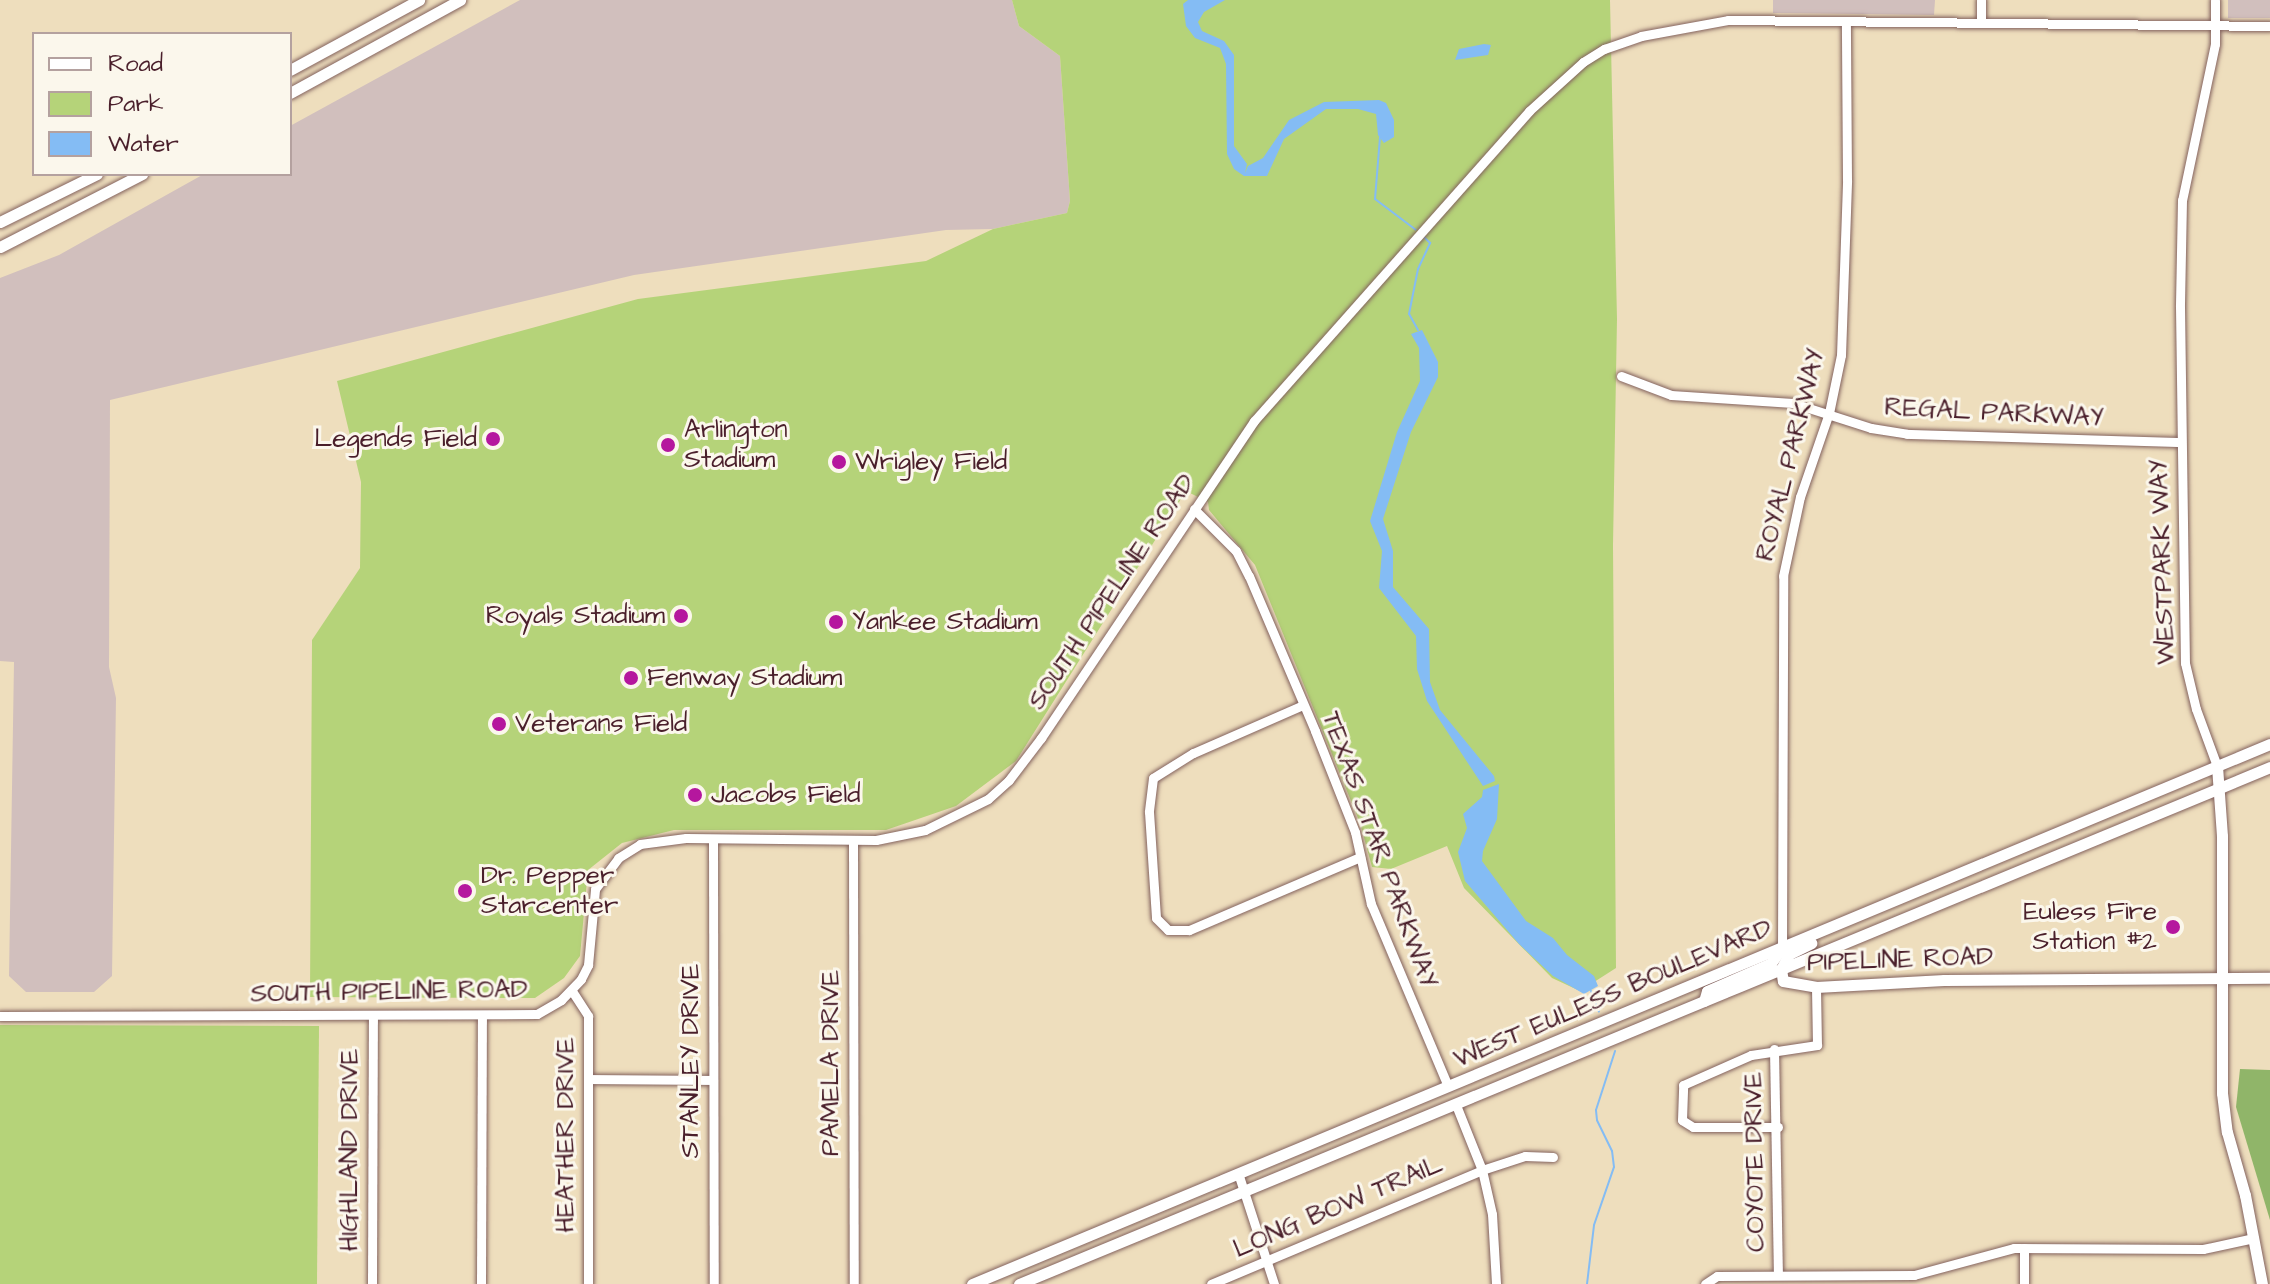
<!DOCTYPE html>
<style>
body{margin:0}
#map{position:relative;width:2270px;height:1284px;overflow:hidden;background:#eedebd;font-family:"Architects Daughter",sans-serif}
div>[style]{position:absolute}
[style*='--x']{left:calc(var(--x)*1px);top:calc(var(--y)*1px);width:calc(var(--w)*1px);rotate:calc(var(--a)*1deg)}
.industrial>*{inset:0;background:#d1bfbd}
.green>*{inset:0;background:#b5d379}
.forest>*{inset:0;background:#90b569}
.water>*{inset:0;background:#84bcf4}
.stream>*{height:2px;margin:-1px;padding:0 1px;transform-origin:1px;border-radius:1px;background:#84bcf4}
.roads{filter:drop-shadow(0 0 2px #83625e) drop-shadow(0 0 2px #83625e)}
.minor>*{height:9px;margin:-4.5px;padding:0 4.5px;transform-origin:4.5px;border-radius:4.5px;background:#fff}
.major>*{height:11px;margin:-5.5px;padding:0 5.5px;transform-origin:5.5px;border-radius:5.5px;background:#fff}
.dots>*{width:22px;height:22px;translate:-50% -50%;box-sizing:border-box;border:4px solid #fbf7ec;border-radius:50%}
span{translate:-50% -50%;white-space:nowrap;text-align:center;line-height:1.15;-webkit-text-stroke:6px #fbf7ec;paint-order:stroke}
.street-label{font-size:26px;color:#4a1f2b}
.poi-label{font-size:26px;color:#4a1f2b}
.left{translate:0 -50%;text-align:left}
.right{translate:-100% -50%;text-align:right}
.legend{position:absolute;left:32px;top:32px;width:260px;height:144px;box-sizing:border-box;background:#fbf7ec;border:2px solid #b4a19f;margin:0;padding:10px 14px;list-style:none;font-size:24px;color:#4a1f2b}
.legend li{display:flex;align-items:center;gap:16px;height:40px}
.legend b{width:40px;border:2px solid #b4a19f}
</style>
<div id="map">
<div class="industrial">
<div style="clip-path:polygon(520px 0,1012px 0,1019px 26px,1060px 56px,1070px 201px,1067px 213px,993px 229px,946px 230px,634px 275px,110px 400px,109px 667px,116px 698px,112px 976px,94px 992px,26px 992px,9px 976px,14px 662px,0 661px,0 278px,59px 255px,204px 174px,290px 174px,290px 126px)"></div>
<div style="clip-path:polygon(1773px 0,1935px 0,1934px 15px,1773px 13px)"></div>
<div style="clip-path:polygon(2228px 0,2270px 0,2270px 18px,2228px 18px)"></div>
</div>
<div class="green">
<div style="clip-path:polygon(1012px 0,1610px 0,1617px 319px,1613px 545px,1616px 968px,1580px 991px,1552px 978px,1464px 888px,1447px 846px,1391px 869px,1372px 867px,1360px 823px,1255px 565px,1209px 510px,1208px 502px,1186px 491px,1016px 761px,956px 806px,886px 830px,674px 830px,622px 843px,588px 870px,580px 956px,564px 978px,535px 998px,310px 997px,312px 640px,360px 568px,361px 482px,337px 381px,638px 299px,926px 261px,993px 229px,1067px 213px,1070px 201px,1060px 56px,1019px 26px)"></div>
<div style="clip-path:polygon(0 1025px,319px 1026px,317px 1284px,0 1284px)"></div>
</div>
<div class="forest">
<div style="clip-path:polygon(2240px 1069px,2270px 1070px,2270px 1220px,2236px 1107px)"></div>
</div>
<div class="water">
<div style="clip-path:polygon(1188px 0,1225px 0,1204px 12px,1198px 22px,1202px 31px,1224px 41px,1234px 55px,1234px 146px,1247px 164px,1245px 173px,1248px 166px,1263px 158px,1289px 120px,1324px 102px,1379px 100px,1386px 103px,1394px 120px,1394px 137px,1384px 143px,1378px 135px,1376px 114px,1358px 109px,1326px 109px,1284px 139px,1267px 176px,1244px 176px,1234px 169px,1227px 154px,1226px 64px,1220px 48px,1195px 38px,1186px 26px,1183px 4px)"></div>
<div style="clip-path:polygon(1484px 44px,1491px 45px,1488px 55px,1455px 60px,1459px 49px)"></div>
<div style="clip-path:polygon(1422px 330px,1438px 362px,1438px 377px,1411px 432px,1383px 519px,1393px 551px,1393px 587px,1429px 629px,1430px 682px,1440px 710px,1494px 776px,1495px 781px,1483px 786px,1427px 701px,1417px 669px,1416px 636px,1379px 588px,1382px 551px,1370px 521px,1397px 432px,1420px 381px,1419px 348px,1411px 334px)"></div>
<div style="clip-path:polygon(1499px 784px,1497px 819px,1483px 851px,1482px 861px,1526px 921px,1553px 938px,1567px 955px,1594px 976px,1598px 986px,1584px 994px,1553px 976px,1519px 944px,1465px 881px,1458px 852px,1467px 828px,1463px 814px,1482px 797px,1483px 790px)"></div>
</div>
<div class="stream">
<div style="--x:1380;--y:137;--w:62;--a:94.6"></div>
<div style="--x:1375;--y:199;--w:51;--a:37.1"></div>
<div style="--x:1418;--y:330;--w:18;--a:-119"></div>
<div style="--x:1409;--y:314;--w:46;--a:-78.7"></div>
<div style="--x:1418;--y:269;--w:29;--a:-65"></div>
<div style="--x:1430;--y:243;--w:8;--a:-135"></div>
<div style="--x:1591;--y:991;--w:22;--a:69"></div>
<div style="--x:1587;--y:1284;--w:59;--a:-83.2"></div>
<div style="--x:1594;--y:1225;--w:61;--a:-71"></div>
<div style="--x:1614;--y:1167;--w:16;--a:-97"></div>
<div style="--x:1612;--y:1151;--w:34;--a:-116"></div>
<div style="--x:1597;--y:1120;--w:10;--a:-96"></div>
<div style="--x:1596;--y:1110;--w:62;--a:-72.1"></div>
</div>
<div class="roads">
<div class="minor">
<div style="--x:2215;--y:0;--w:44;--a:90"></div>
<div style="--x:2215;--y:44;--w:159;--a:101.9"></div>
<div style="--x:2182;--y:200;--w:107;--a:91.1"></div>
<div style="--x:2180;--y:307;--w:356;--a:89.2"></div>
<div style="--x:2185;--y:663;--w:47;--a:76.6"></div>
<div style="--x:2196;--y:709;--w:61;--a:69.8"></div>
<div style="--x:1981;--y:22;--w:22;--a:-90"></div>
<div style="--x:1621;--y:376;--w:53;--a:20.8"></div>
<div style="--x:1671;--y:395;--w:122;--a:3.8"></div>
<div style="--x:1793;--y:403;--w:82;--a:17.8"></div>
<div style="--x:1871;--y:428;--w:36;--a:9"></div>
<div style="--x:1907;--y:434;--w:274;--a:1.7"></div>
<div style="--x:1194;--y:509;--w:59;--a:45"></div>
<div style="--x:1236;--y:551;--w:28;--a:63"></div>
<div style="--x:1249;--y:576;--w:168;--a:66.9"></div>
<div style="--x:1315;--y:731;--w:109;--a:68.4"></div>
<div style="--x:1355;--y:832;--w:74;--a:77.5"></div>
<div style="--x:1371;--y:904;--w:198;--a:67.1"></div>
<div style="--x:1303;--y:705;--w:120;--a:156.4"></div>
<div style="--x:1193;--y:753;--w:47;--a:148"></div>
<div style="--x:1153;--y:778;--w:34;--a:97"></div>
<div style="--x:1149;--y:812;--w:106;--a:86.2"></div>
<div style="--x:1156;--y:918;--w:17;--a:45"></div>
<div style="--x:1168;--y:930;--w:21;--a:0"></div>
<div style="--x:1189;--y:930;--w:186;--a:-23.1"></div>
<div style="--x:713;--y:839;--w:445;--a:89.9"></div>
<div style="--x:853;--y:841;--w:443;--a:89.9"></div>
<div style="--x:1782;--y:948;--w:372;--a:-89.8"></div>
<div style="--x:1783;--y:576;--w:81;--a:-77.9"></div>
<div style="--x:1800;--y:497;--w:89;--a:-71"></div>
<div style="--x:1829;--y:413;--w:59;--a:-78.3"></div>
<div style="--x:1841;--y:355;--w:175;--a:-88"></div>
<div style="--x:1847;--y:180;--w:159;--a:-90.4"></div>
<div style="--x:572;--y:991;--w:30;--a:57"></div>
<div style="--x:588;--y:1016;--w:268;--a:90"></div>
<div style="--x:0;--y:1016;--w:537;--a:-0.21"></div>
<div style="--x:537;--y:1014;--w:28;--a:-30"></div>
<div style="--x:561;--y:1000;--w:29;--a:-46"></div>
<div style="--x:581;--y:979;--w:16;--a:-63"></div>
<div style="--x:588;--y:965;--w:76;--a:-84.7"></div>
<div style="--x:595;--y:889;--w:39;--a:-53"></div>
<div style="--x:618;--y:858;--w:26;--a:-32"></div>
<div style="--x:640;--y:844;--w:46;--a:-7.4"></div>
<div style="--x:686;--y:838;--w:190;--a:0.6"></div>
<div style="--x:876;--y:840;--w:50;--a:-11.5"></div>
<div style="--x:925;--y:830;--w:70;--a:-26.2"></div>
<div style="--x:988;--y:799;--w:28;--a:-42"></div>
<div style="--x:1009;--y:780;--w:53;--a:-52.7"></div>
<div style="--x:1041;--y:738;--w:382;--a:-56.1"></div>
<div style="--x:1254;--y:421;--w:414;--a:-48.4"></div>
<div style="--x:1529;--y:111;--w:73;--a:-42.2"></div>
<div style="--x:1583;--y:62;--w:25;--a:-32"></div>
<div style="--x:1604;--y:49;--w:39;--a:-19"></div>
<div style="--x:1641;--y:36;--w:88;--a:-10.4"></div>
<div style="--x:1728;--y:20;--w:542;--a:0.63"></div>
<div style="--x:1774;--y:1049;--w:226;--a:89"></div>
<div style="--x:589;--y:1079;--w:124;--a:0.5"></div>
<div style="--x:1456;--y:1105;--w:70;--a:68.2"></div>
<div style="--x:1482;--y:1170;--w:45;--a:77.2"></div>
<div style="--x:1492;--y:1214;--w:70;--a:86.7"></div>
<div style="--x:1778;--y:1127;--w:85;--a:180"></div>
<div style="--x:1693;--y:1127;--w:13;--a:-148"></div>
<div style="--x:1682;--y:1120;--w:35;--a:-88"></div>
<div style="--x:1683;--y:1085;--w:74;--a:-23.8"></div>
<div style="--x:1751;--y:1055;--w:67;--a:-8.6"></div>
<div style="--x:1817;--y:1045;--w:58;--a:-91"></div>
<div style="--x:1238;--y:1173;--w:117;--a:72"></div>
<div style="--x:2024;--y:1248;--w:36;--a:90"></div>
<div style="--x:372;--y:1284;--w:267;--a:-89.8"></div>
<div style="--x:481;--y:1284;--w:268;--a:-89.8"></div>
<div style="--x:1211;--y:1284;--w:294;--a:-22.8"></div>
<div style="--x:1482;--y:1170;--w:45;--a:-18"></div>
<div style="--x:1525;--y:1156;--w:28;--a:2"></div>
<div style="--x:1705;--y:1284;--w:14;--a:-34"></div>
<div style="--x:1717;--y:1276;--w:197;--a:-0.3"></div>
<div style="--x:1914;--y:1275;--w:104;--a:-15.1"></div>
<div style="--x:2014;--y:1248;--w:189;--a:0.3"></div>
<div style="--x:2203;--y:1249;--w:52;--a:-12.2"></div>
</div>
<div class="major">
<div style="--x:290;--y:70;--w:147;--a:-28.5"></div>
<div style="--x:290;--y:93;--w:194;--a:-28.7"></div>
<div style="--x:0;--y:222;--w:108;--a:-26.3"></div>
<div style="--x:0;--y:247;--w:160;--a:-27.2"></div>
<div style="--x:2217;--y:766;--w:70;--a:85.9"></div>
<div style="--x:2222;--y:836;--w:257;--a:90"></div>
<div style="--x:2222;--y:1093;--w:39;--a:83"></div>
<div style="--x:2227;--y:1132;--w:66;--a:74.1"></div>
<div style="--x:2245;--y:1195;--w:91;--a:79.2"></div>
<div style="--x:1781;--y:969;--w:12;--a:81"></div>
<div style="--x:1783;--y:981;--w:34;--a:10"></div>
<div style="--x:1816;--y:987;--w:128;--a:-3.1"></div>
<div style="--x:1944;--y:980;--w:326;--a:-0.4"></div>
<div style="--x:1781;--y:969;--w:17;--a:-62"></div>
<div style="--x:1789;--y:954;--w:25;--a:-26"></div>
<div style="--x:1704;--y:1001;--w:10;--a:-73"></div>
<div style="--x:1707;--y:991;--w:70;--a:-23.6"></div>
<div style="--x:1771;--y:963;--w:19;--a:-54"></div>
<div style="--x:972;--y:1284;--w:1406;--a:-22.59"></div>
<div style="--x:1019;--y:1284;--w:1354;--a:-22.45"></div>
</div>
</div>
<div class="dots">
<div style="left:493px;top:439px;background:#b5179e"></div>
<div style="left:668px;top:445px;background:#b5179e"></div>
<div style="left:839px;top:462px;background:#b5179e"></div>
<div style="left:681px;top:616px;background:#b5179e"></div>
<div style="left:836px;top:622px;background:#b5179e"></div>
<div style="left:631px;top:678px;background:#b5179e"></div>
<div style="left:499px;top:724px;background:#b5179e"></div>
<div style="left:695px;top:795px;background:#b5179e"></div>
<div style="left:465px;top:891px;background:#b5179e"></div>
<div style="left:2173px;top:927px;background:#b5179e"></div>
</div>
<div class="street-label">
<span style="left:1994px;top:413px;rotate:3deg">REGAL PARKWAY</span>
<span style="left:1791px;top:455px;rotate:-76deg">ROYAL PARKWAY</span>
<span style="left:2163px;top:562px;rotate:-92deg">WESTPARK WAY</span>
<span style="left:1112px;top:592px;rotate:-56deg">SOUTH PIPELINE ROAD</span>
<span style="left:1379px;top:850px;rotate:70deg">TEXAS STAR PARKWAY</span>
<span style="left:1900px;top:960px;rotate:-2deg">PIPELINE ROAD</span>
<span style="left:389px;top:992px;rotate:-1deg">SOUTH PIPELINE ROAD</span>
<span style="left:1613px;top:994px;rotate:-23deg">WEST EULESS BOULEVARD</span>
<span style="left:691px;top:1061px;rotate:-90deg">STANLEY DRIVE</span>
<span style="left:831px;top:1063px;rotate:-90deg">PAMELA DRIVE</span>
<span style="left:566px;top:1135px;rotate:-90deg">HEATHER DRIVE</span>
<span style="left:350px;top:1150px;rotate:-90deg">HIGHLAND DRIVE</span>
<span style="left:1755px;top:1162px;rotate:-91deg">COYOTE DRIVE</span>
<span style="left:1338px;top:1207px;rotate:-23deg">LONG BOW TRAIL</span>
</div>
<div class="poi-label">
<span class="left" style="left:684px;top:445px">Arlington<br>Stadium</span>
<span class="right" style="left:477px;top:439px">Legends Field</span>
<span class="left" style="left:855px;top:462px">Wrigley Field</span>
<span class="right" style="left:665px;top:616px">Royals Stadium</span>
<span class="left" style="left:852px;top:622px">Yankee Stadium</span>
<span class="left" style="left:647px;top:678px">Fenway Stadium</span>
<span class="left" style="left:515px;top:724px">Veterans Field</span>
<span class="left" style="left:711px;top:795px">Jacobs Field</span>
<span class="left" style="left:481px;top:891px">Dr. Pepper<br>Starcenter</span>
<span class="right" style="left:2157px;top:927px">Euless Fire<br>Station #2</span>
</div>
<ul class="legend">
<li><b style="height:10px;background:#fff"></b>Road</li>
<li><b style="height:22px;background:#b5d379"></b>Park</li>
<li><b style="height:22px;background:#84bcf4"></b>Water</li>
</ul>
</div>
